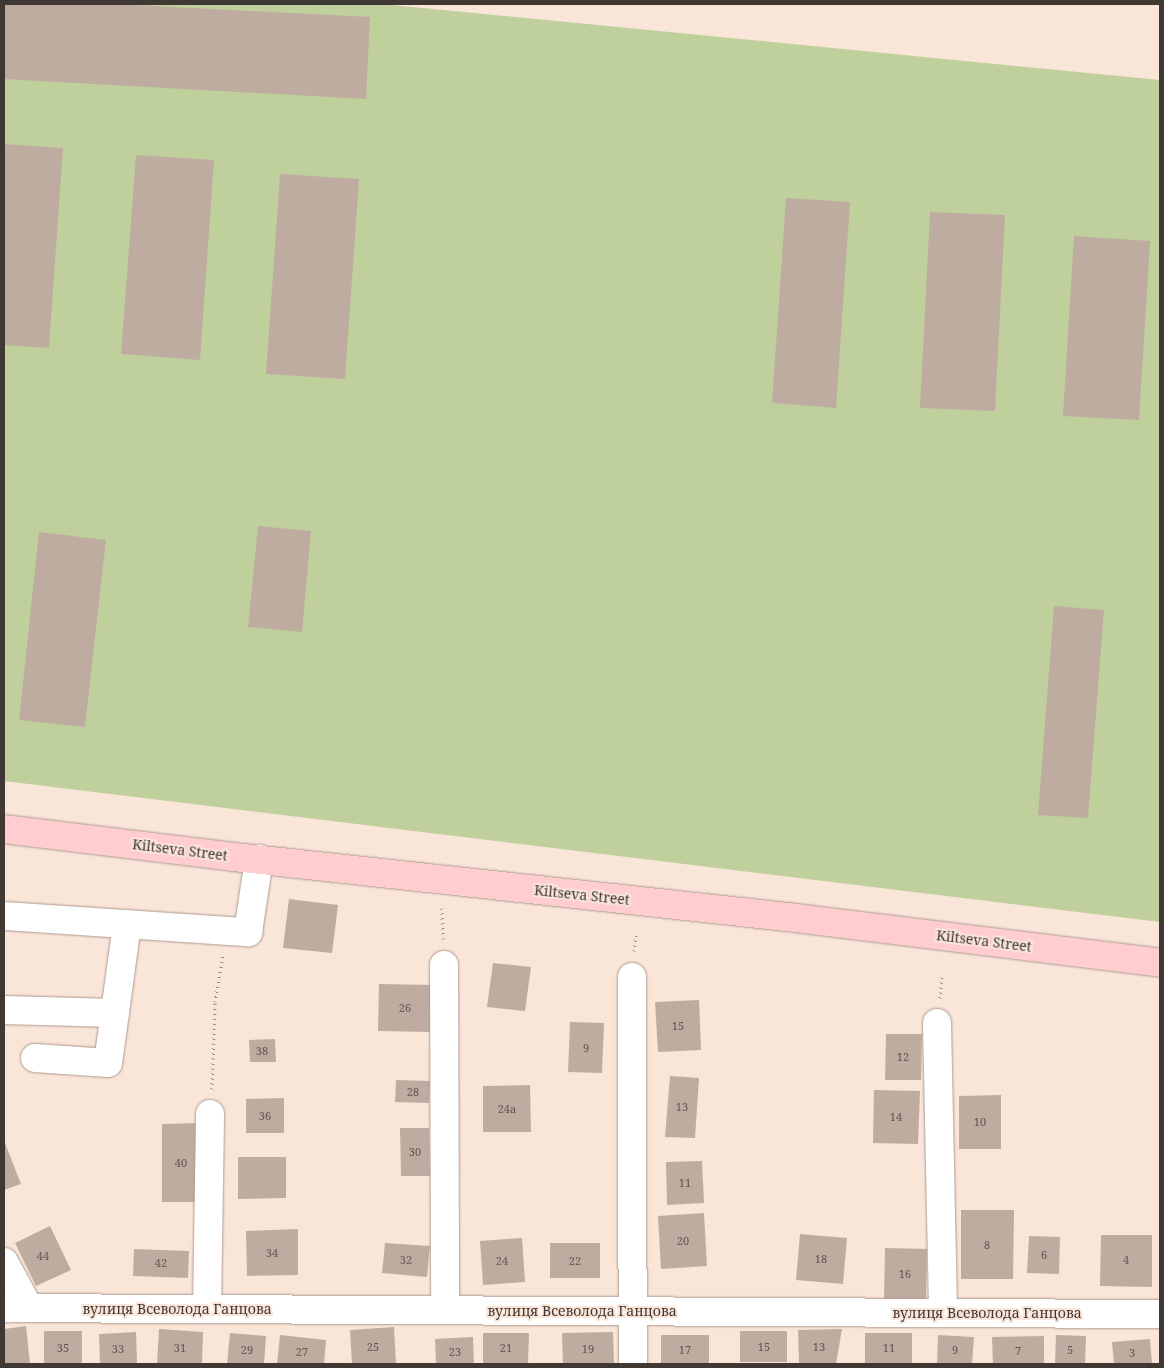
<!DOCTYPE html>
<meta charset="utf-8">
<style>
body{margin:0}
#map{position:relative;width:1164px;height:1368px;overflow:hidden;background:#fae5d9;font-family:"Noto Serif",serif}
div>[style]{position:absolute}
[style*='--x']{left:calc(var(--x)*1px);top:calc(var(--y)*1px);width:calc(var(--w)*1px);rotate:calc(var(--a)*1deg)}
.green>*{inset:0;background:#bfd09c}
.building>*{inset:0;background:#bfaca0}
.path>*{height:3px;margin-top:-1.5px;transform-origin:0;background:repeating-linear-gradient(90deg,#988a81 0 1px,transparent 0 5px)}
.roads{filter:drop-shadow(0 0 1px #ae9b8f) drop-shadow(0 0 1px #ae9b8f)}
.minor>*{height:28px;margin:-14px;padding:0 14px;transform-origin:14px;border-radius:14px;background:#fff}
.major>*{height:28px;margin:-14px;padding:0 14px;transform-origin:14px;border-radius:14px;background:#ffcdd0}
span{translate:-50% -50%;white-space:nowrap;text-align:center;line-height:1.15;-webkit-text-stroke:4px #fae5d9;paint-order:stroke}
.number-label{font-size:11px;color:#60554e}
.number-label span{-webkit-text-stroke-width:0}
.street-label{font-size:14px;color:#403833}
.frame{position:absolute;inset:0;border:5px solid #403833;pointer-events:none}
</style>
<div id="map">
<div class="green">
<div style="clip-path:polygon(4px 4px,382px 4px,1160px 80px,1160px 922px,4px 781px)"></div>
</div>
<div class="building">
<div style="clip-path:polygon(4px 4px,117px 4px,370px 17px,366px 99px,4px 79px)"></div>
<div style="clip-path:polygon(4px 144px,63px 148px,49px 348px,4px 345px)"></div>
<div style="clip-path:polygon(136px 155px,214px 160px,200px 360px,121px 354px)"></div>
<div style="clip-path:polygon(280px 174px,359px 179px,345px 379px,266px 374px)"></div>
<div style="clip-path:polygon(786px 198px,850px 202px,836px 408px,772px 403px)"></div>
<div style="clip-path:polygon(930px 212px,1005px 215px,995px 411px,920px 408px)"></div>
<div style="clip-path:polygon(1074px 236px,1150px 241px,1139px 420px,1063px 416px)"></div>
<div style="clip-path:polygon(258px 526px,311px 531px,302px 632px,248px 627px)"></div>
<div style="clip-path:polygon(39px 532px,106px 540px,85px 727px,19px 720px)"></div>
<div style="clip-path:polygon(1054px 606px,1104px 610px,1088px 818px,1038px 815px)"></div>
<div style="clip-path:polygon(289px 899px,338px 905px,332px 953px,283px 948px)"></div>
<div style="clip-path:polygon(493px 963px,531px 967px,525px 1011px,487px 1007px)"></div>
<div style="clip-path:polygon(379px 984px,433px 985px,431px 1032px,378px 1031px)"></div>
<div style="clip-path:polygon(699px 1000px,701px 1050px,658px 1052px,655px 1002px)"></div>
<div style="clip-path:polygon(570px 1022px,604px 1023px,602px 1073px,568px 1072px)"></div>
<div style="clip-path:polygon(886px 1034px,922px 1034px,921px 1080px,885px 1080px)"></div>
<div style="clip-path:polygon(275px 1039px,276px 1062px,250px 1062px,249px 1040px)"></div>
<div style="clip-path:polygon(670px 1076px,699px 1078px,695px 1138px,665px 1137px)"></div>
<div style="clip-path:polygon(396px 1080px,430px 1081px,429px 1103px,395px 1102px)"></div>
<div style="clip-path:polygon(530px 1085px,531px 1132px,483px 1132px,483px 1086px)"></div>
<div style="clip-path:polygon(874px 1090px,920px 1091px,918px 1144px,873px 1143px)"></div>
<div style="clip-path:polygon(1001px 1095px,1001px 1149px,959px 1149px,959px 1096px)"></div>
<div style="clip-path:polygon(284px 1098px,284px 1133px,246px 1133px,246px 1099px)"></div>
<div style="clip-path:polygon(199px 1123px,200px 1202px,162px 1202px,162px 1124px)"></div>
<div style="clip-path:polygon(400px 1128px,429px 1128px,430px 1176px,401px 1176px)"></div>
<div style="clip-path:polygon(5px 1143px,21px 1184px,4px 1190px,4px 1144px)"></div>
<div style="clip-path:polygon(238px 1157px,286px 1157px,286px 1198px,238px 1199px)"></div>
<div style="clip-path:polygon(702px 1161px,704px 1203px,667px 1205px,666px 1162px)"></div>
<div style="clip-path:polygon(961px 1210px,1014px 1210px,1013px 1279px,961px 1279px)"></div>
<div style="clip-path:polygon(704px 1213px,707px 1266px,661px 1269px,658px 1216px)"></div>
<div style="clip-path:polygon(50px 1226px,71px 1270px,36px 1286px,15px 1243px)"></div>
<div style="clip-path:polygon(298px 1229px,298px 1275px,247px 1276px,246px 1231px)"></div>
<div style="clip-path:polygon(800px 1234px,847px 1238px,843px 1284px,796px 1280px)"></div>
<div style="clip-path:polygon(1101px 1235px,1152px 1235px,1152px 1287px,1100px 1286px)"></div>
<div style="clip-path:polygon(1029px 1236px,1060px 1237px,1059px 1274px,1027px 1273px)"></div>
<div style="clip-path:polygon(522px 1238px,525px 1282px,483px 1285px,480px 1241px)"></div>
<div style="clip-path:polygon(385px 1243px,430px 1246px,427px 1277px,382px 1273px)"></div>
<div style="clip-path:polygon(550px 1243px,600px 1243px,600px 1278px,550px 1278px)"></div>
<div style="clip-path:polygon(885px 1248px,927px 1249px,926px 1299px,884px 1299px)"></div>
<div style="clip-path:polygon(134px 1249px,189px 1251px,188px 1278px,133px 1276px)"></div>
<div style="clip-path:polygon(26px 1326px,30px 1364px,4px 1364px,4px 1329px)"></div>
<div style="clip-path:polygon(394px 1327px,396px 1364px,352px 1364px,350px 1330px)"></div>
<div style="clip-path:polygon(159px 1329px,203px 1332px,202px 1364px,157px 1364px)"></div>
<div style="clip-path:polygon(842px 1329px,836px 1364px,799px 1364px,798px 1330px)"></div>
<div style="clip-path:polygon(44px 1331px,82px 1331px,82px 1364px,44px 1364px)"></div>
<div style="clip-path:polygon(740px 1331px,787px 1331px,787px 1362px,740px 1362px)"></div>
<div style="clip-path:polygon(136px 1332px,137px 1364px,100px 1364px,99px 1334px)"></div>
<div style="clip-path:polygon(613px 1332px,614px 1364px,563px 1364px,562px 1333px)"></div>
<div style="clip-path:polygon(230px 1333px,266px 1336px,264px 1364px,227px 1364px)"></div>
<div style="clip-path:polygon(483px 1333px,529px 1333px,528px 1363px,483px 1363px)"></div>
<div style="clip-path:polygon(865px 1333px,912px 1333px,912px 1364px,865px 1364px)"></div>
<div style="clip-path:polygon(280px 1335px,326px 1340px,324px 1364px,277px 1364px)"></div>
<div style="clip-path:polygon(661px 1335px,709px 1335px,709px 1364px,661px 1364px)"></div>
<div style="clip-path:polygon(938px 1335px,974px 1337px,972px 1364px,937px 1364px)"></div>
<div style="clip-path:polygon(1056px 1335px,1086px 1336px,1085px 1364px,1055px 1364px)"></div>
<div style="clip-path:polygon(1044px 1336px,1044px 1364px,993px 1364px,992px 1337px)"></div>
<div style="clip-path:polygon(473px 1337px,474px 1364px,436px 1364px,435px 1339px)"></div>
<div style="clip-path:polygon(1150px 1339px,1152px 1364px,1114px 1364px,1112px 1342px)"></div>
</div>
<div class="path">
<div style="--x:442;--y:908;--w:31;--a:88"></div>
<div style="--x:634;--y:951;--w:16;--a:-83"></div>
<div style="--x:940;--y:998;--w:21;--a:-85"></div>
<div style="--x:212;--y:1089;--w:87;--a:-88"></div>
<div style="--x:215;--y:1002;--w:48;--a:-80.3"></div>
</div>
<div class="roads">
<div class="minor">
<div style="--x:4;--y:916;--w:245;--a:3.8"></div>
<div style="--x:248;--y:932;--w:74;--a:-81.4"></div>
<div style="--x:444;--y:965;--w:345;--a:89.8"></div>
<div style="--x:632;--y:977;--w:387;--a:89.9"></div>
<div style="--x:4;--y:1010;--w:111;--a:1.5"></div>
<div style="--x:937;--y:1023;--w:290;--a:88.8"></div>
<div style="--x:35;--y:1058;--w:73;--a:3.9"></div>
<div style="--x:108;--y:1063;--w:140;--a:-82.2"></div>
<div style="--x:4;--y:1262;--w:52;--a:61.5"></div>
<div style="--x:4;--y:1308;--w:1156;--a:0.3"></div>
<div style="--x:207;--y:1309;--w:195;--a:-89.1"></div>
</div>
<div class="major">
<div style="--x:4;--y:829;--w:232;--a:6.9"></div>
<div style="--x:234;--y:857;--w:565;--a:6.19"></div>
<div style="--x:796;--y:918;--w:367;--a:7"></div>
</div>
</div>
<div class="number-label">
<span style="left:405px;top:1008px">26</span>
<span style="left:678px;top:1026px">15</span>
<span style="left:586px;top:1048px">9</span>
<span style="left:262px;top:1051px">38</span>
<span style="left:903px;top:1057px">12</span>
<span style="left:413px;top:1092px">28</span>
<span style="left:682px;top:1107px">13</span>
<span style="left:507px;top:1109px">24а</span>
<span style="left:265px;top:1116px">36</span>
<span style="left:896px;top:1117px">14</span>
<span style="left:980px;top:1122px">10</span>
<span style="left:415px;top:1152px">30</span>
<span style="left:181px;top:1163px">40</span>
<span style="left:685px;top:1183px">11</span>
<span style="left:683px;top:1241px">20</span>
<span style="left:987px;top:1245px">8</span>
<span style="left:272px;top:1253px">34</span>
<span style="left:1044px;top:1255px">6</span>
<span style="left:43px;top:1256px">44</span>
<span style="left:821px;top:1259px">18</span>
<span style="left:406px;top:1260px">32</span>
<span style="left:1126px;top:1260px">4</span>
<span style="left:502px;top:1261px">24</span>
<span style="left:575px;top:1261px">22</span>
<span style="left:161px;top:1263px">42</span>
<span style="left:905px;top:1274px">16</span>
<span style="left:373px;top:1347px">25</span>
<span style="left:764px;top:1347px">15</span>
<span style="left:819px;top:1347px">13</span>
<span style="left:63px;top:1348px">35</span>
<span style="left:180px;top:1348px">31</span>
<span style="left:506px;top:1348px">21</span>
<span style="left:889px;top:1348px">11</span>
<span style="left:118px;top:1349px">33</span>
<span style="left:588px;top:1349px">19</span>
<span style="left:247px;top:1350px">29</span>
<span style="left:685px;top:1350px">17</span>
<span style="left:955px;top:1350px">9</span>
<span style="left:1070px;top:1350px">5</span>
<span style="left:1018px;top:1351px">7</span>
<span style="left:302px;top:1352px">27</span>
<span style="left:455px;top:1352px">23</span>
<span style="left:1132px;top:1353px">3</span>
</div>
<div class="street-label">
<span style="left:180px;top:850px;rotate:7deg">Kiltseva Street</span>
<span style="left:582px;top:895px;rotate:6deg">Kiltseva Street</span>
<span style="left:984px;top:941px;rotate:7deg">Kiltseva Street</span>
<span style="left:177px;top:1309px">вулиця Всеволода Ганцова</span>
<span style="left:582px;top:1311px">вулиця Всеволода Ганцова</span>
<span style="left:987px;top:1313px">вулиця Всеволода Ганцова</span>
</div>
<div class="frame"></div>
</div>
